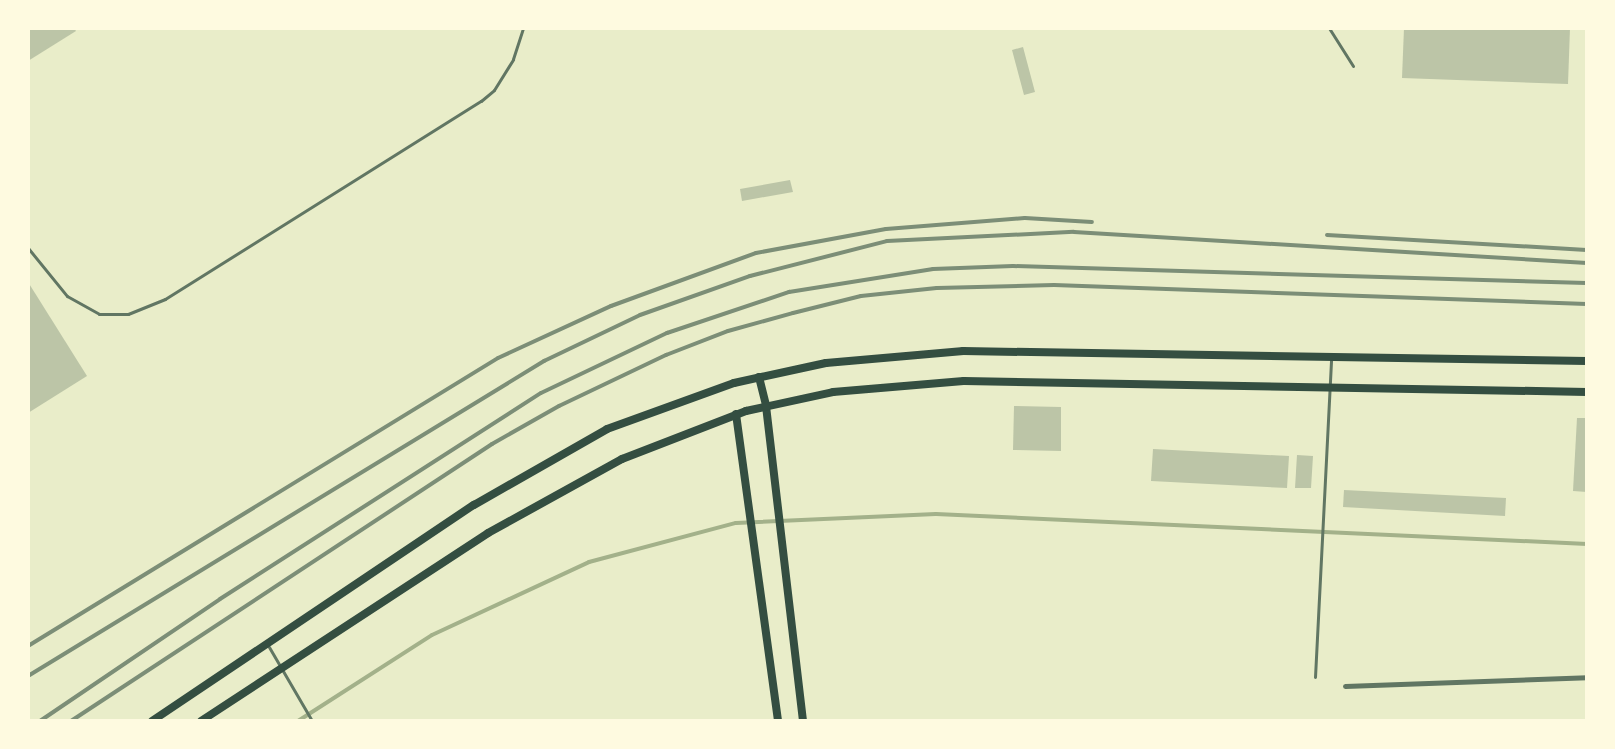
<!DOCTYPE html>
<style>
body{margin:0}
#map{position:relative;width:1615px;height:749px;overflow:hidden;background:#e9edc9;font-family:Rubik,sans-serif}
div>[style]{position:absolute}
[style*='--x']{left:calc(var(--x)*1px);top:calc(var(--y)*1px);width:calc(var(--w)*1px);rotate:calc(var(--a)*1deg)}
.stream>*{height:4px;margin:-2px;padding:0 2px;transform-origin:2px;border-radius:2px;background:#a3b18a}
.building>*{inset:0;background:#bcc5a7}
.service>*{height:3px;margin:-1.5px;padding:0 1.5px;transform-origin:1.5px;border-radius:1.5px;background:#617663}
.minor>*{height:5px;margin:-2.5px;padding:0 2.5px;transform-origin:2.5px;border-radius:2.5px;background:#617663}
.primary>*{height:8px;margin:-4px;padding:0 4px;transform-origin:4px;border-radius:4px;background:#344e41}
.trunk>*{height:8px;margin:-4px;padding:0 4px;transform-origin:4px;border-radius:4px;background:#344e41}
.rail>*{height:4px;margin:-2px;padding:0 2px;transform-origin:2px;border-radius:2px;background:#7c8e77}
span{translate:-50% -50%;white-space:nowrap;text-align:center;line-height:1.15;-webkit-text-stroke:7px #fefae0;paint-order:stroke}
.frame{position:absolute;inset:0;border:30px solid #fefae0;pointer-events:none}
</style>
<div id="map">
<div class="stream">
<div style="--x:298;--y:721;--w:159;--a:-32.7"></div>
<div style="--x:432;--y:635;--w:173;--a:-24.9"></div>
<div style="--x:589;--y:562;--w:152;--a:-14.9"></div>
<div style="--x:736;--y:523;--w:200;--a:-2.6"></div>
<div style="--x:936;--y:514;--w:652;--a:2.64"></div>
</div>
<div class="building">
<div style="clip-path:polygon(28px 28px,74px 28px,76px 31px,28px 61px)"></div>
<div style="clip-path:polygon(1404px 28px,1570px 28px,1568px 84px,1402px 78px)"></div>
<div style="clip-path:polygon(1023px 47px,1035px 92px,1024px 95px,1012px 50px)"></div>
<div style="clip-path:polygon(790px 180px,793px 192px,742px 201px,740px 189px)"></div>
<div style="clip-path:polygon(28px 282px,87px 376px,28px 413px)"></div>
<div style="clip-path:polygon(1014px 406px,1061px 407px,1061px 451px,1013px 450px)"></div>
<div style="clip-path:polygon(1577px 418px,1587px 418px,1587px 492px,1573px 491px)"></div>
<div style="clip-path:polygon(1153px 449px,1289px 456px,1287px 488px,1151px 481px)"></div>
<div style="clip-path:polygon(1297px 455px,1313px 456px,1311px 488px,1295px 488px)"></div>
<div style="clip-path:polygon(1344px 490px,1506px 498px,1505px 516px,1343px 507px)"></div>
</div>
<div class="service">
<div style="--x:1329;--y:28;--w:45;--a:57.7"></div>
<div style="--x:28;--y:248;--w:62;--a:50.9"></div>
<div style="--x:67;--y:296;--w:37;--a:29"></div>
<div style="--x:99;--y:314;--w:29;--a:0"></div>
<div style="--x:128;--y:314;--w:40;--a:-22"></div>
<div style="--x:165;--y:299;--w:373;--a:-32.1"></div>
<div style="--x:481;--y:101;--w:17;--a:-40"></div>
<div style="--x:494;--y:90;--w:36;--a:-58"></div>
<div style="--x:513;--y:59;--w:33;--a:-72"></div>
<div style="--x:269;--y:647;--w:86;--a:59.8"></div>
<div style="--x:1315;--y:677;--w:317;--a:-87.1"></div>
</div>
<div class="minor">
<div style="--x:1345;--y:686;--w:242;--a:-2.1"></div>
</div>
<div class="primary">
<div style="--x:766;--y:406;--w:317;--a:83.3"></div>
<div style="--x:736;--y:414;--w:310;--a:82.2"></div>
<div style="--x:152;--y:721;--w:388;--a:-33.9"></div>
<div style="--x:474;--y:505;--w:153;--a:-29.7"></div>
<div style="--x:607;--y:429;--w:135;--a:-19.9"></div>
<div style="--x:734;--y:383;--w:94;--a:-12.3"></div>
<div style="--x:826;--y:363;--w:138;--a:-5"></div>
<div style="--x:963;--y:351;--w:624;--a:0.92"></div>
<div style="--x:201;--y:721;--w:343;--a:-33.2"></div>
<div style="--x:488;--y:533;--w:153;--a:-28.9"></div>
<div style="--x:622;--y:459;--w:133;--a:-21.2"></div>
<div style="--x:746;--y:411;--w:89;--a:-12.3"></div>
<div style="--x:833;--y:392;--w:131;--a:-4.8"></div>
<div style="--x:964;--y:381;--w:623;--a:1.01"></div>
</div>
<div class="trunk">
<div style="--x:759;--y:377;--w:30;--a:76"></div>
</div>
<div class="rail">
<div style="--x:1327;--y:235;--w:260;--a:3.3"></div>
<div style="--x:28;--y:646;--w:551;--a:-31.5"></div>
<div style="--x:498;--y:358;--w:124;--a:-24.7"></div>
<div style="--x:611;--y:306;--w:154;--a:-20.1"></div>
<div style="--x:756;--y:253;--w:132;--a:-10.5"></div>
<div style="--x:886;--y:229;--w:139;--a:-4.5"></div>
<div style="--x:1025;--y:218;--w:67;--a:3.4"></div>
<div style="--x:28;--y:676;--w:605;--a:-31.4"></div>
<div style="--x:544;--y:361;--w:106;--a:-25.6"></div>
<div style="--x:640;--y:315;--w:117;--a:-19.5"></div>
<div style="--x:750;--y:276;--w:141;--a:-14.3"></div>
<div style="--x:887;--y:241;--w:187;--a:-2.8"></div>
<div style="--x:1074;--y:232;--w:514;--a:3.46"></div>
<div style="--x:40;--y:721;--w:217;--a:-34.1"></div>
<div style="--x:220;--y:599;--w:381;--a:-32.7"></div>
<div style="--x:541;--y:393;--w:140;--a:-25.5"></div>
<div style="--x:667;--y:333;--w:129;--a:-18.6"></div>
<div style="--x:789;--y:292;--w:146;--a:-9.1"></div>
<div style="--x:933;--y:269;--w:80;--a:-2.1"></div>
<div style="--x:1013;--y:266;--w:574;--a:1.7"></div>
<div style="--x:71;--y:721;--w:504;--a:-33.34"></div>
<div style="--x:492;--y:444;--w:77;--a:-29.6"></div>
<div style="--x:559;--y:406;--w:119;--a:-25.5"></div>
<div style="--x:666;--y:355;--w:66;--a:-21.2"></div>
<div style="--x:728;--y:331;--w:67;--a:-15.5"></div>
<div style="--x:793;--y:313;--w:70;--a:-14"></div>
<div style="--x:861;--y:296;--w:76;--a:-6"></div>
<div style="--x:937;--y:288;--w:117;--a:-1.5"></div>
<div style="--x:1054;--y:285;--w:533;--a:2.04"></div>
</div>
<div class="frame"></div>
</div>
